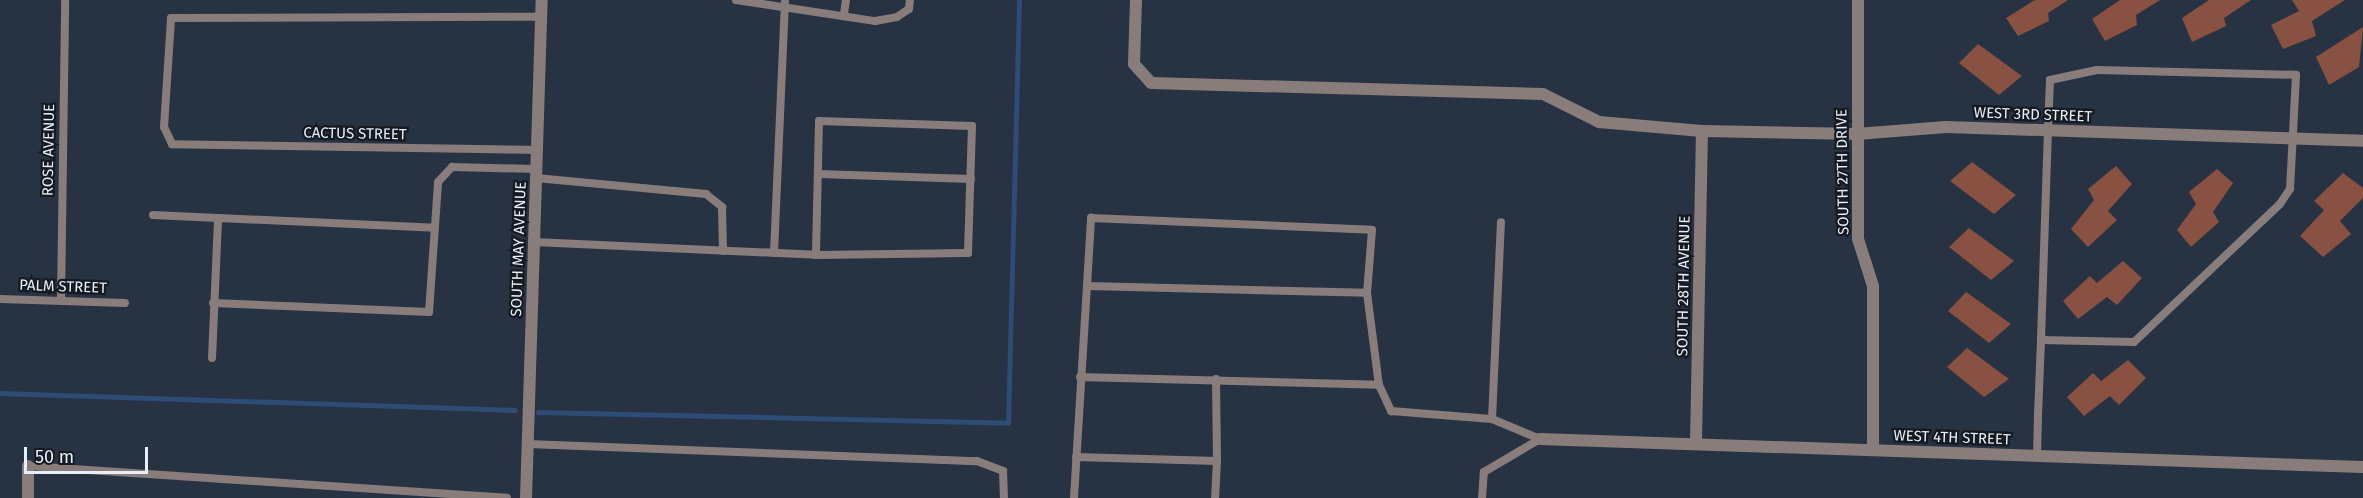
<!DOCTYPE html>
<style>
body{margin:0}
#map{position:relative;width:2363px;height:498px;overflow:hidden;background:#273342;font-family:"Fira Sans",sans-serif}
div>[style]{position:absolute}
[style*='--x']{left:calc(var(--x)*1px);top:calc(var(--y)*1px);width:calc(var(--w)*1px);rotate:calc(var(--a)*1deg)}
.stream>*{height:5px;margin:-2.5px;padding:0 2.5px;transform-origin:2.5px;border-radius:2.5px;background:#2d4c76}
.building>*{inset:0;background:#895141}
.service>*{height:8px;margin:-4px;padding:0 4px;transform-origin:4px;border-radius:4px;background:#887d7a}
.minor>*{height:12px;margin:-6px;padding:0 6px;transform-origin:6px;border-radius:6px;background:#887d7a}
span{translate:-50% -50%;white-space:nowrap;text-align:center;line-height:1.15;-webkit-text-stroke:4.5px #151a21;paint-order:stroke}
.street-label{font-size:15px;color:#e6eef8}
.scale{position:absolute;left:24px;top:447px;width:124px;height:27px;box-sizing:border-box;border:3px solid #e6eef8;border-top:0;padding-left:8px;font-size:18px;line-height:21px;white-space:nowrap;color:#e6eef8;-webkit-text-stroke:4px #151a21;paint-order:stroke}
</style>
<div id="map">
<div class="stream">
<div style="--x:0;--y:393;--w:515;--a:1.89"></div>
<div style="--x:538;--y:412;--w:470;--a:1.3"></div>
<div style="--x:1008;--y:423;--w:423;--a:-88.5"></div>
</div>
<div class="building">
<div style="clip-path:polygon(2035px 0,2068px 0,2048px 13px,2049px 21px,2018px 36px,2006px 18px)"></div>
<div style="clip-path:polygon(2120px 0,2160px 0,2136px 15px,2137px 25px,2105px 41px,2092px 19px)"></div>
<div style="clip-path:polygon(2209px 0,2251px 0,2224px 18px,2226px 26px,2192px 42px,2182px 18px)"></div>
<div style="clip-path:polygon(2292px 0,2345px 0,2312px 21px,2316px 36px,2283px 49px,2271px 25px,2299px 11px)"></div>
<div style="clip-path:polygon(2363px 27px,2359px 67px,2329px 85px,2316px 57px)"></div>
<div style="clip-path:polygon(1978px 44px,2022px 76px,1999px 95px,1959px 63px)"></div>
<div style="clip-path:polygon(1972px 162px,2016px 195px,1994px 214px,1950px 181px)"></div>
<div style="clip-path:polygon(2116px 166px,2132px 184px,2108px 211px,2117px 220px,2088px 247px,2071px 229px,2094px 200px,2088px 189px)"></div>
<div style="clip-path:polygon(2217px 169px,2233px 183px,2213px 212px,2219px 222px,2191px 247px,2177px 230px,2196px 204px,2189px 192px)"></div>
<div style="clip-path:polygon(2343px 173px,2363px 188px,2363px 198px,2340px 221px,2351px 234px,2323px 257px,2300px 236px,2324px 210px,2314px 201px)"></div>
<div style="clip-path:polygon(1969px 228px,2014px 261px,1991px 280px,1949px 247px)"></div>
<div style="clip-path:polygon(2123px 261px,2142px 278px,2117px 305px,2107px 297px,2078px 319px,2063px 301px,2090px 276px,2097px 283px)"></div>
<div style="clip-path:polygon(1966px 292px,2011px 324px,1989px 343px,1948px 311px)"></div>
<div style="clip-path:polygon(1967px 348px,2009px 379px,1984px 397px,1947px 367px)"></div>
<div style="clip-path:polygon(2128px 360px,2146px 378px,2119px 405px,2110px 396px,2084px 416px,2067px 397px,2093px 373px,2101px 381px)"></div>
</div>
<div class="service">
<div style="--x:736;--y:0;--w:141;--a:8.6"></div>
<div style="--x:875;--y:21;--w:22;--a:-10"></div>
<div style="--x:897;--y:17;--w:14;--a:-34"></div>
<div style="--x:909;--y:9;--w:9;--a:-84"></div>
<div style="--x:844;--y:14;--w:14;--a:-82"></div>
<div style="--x:537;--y:150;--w:365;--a:-179.1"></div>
<div style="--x:172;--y:144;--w:19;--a:-115"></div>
<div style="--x:164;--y:127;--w:109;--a:-86.3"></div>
<div style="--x:171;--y:18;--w:370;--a:-0.2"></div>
<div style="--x:818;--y:174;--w:153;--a:1.9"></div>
<div style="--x:536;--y:178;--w:171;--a:5.4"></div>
<div style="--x:706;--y:194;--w:21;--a:39"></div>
<div style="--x:722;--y:207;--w:44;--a:88.7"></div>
<div style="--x:153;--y:215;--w:282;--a:2.6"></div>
<div style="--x:534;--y:242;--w:282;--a:2.6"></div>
<div style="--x:816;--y:255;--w:152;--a:-0.8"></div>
<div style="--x:968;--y:253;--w:127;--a:-88.2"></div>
<div style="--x:972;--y:126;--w:153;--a:-178.1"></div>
<div style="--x:819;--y:121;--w:134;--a:91.3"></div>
<div style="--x:774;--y:253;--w:253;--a:-87.5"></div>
<div style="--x:1087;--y:286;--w:280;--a:1.4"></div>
<div style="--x:0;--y:299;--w:125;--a:1.8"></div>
<div style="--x:61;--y:301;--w:301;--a:-89.2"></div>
<div style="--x:213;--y:303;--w:216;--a:2.4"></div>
<div style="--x:429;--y:312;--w:130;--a:-86"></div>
<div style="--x:438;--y:182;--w:21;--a:-47"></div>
<div style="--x:452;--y:167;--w:84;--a:1.4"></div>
<div style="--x:212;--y:358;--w:140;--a:-87.5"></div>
<div style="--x:1080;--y:377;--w:299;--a:1.5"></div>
<div style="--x:1216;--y:379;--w:82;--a:89.3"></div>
<div style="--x:528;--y:444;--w:449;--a:2.2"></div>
<div style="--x:977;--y:461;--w:28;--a:21"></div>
<div style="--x:1003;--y:471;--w:27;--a:88"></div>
<div style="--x:2037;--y:456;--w:41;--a:-88.6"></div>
<div style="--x:2038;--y:415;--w:75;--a:-87.7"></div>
<div style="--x:2041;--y:340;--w:210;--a:-88.1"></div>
<div style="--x:2048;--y:130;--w:50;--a:-87.7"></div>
<div style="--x:2050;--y:80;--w:48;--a:-12"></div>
<div style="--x:2097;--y:70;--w:199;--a:1.4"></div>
<div style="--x:2296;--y:75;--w:114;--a:93"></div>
<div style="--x:2290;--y:189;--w:18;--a:124"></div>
<div style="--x:2280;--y:204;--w:201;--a:136.6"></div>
<div style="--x:2134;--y:342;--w:93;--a:-178.8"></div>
<div style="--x:1076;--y:457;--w:141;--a:1.6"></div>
<div style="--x:1217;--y:461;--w:37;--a:93"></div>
<div style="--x:28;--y:466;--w:480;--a:3.8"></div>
<div style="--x:1074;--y:498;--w:281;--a:-86.5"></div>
<div style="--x:1091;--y:218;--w:281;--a:2.4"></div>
<div style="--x:1372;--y:230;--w:63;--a:94.5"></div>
<div style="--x:1367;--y:293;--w:93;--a:82.6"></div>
<div style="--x:1379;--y:385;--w:29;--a:65"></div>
<div style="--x:1391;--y:411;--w:101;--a:4.5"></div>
<div style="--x:1482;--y:498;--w:26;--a:-86"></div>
<div style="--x:1484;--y:472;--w:65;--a:-30.5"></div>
<div style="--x:1540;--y:439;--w:52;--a:-157.4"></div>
<div style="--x:1492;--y:419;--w:197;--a:-87.4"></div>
</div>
<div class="minor">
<div style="--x:1136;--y:0;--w:64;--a:91.8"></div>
<div style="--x:1134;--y:64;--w:25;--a:48"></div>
<div style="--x:1151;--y:83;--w:392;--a:1.6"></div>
<div style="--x:1543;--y:94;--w:63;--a:26.6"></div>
<div style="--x:1599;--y:122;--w:103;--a:5"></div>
<div style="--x:1702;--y:131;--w:155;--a:1.1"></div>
<div style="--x:1857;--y:134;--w:89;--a:-4.5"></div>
<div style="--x:1946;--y:127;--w:417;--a:1.9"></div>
<div style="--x:1858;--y:0;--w:239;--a:90"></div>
<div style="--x:1858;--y:239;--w:49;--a:72.3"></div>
<div style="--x:1873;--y:286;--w:164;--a:90"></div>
<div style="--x:1540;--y:439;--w:823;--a:1.95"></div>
<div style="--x:1696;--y:442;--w:311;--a:-88.9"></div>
<div style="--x:28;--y:498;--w:32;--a:-90"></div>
<div style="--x:526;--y:498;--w:498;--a:-88.2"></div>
</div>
<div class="street-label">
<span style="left:2033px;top:115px;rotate:2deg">WEST 3RD STREET</span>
<span style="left:355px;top:134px;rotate:1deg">CACTUS STREET</span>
<span style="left:49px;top:150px;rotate:-89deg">ROSE AVENUE</span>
<span style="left:1843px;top:172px;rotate:-91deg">SOUTH 27TH DRIVE</span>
<span style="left:519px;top:249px;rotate:-88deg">SOUTH MAY AVENUE</span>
<span style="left:1684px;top:286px;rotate:-89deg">SOUTH 28TH AVENUE</span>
<span style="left:63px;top:287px;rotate:2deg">PALM STREET</span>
<span style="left:1952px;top:438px;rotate:2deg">WEST 4TH STREET</span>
</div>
<div class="scale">50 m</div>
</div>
